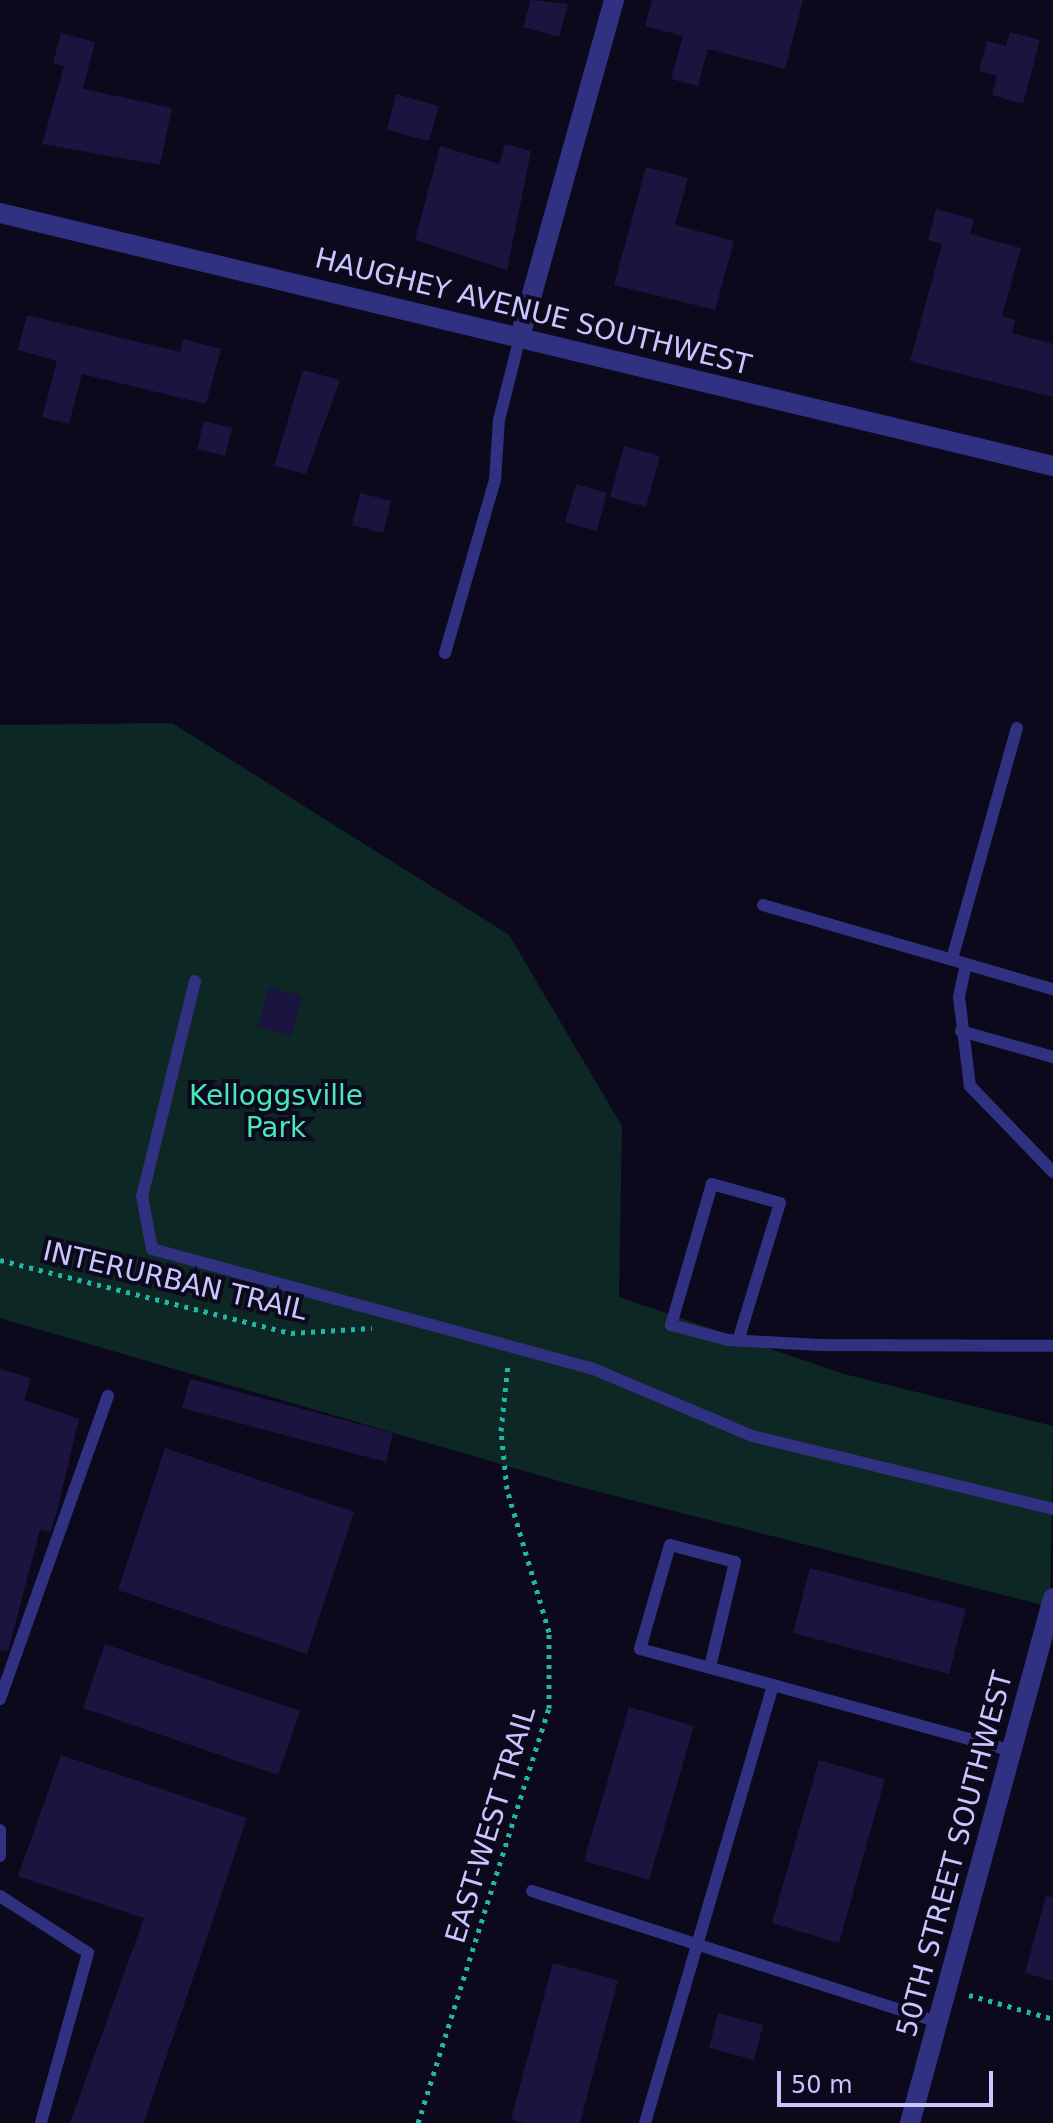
<!DOCTYPE html>
<style>
body{margin:0}
#map{position:relative;width:1053px;height:2123px;overflow:hidden;background:#0c091d;font-family:"DejaVu Sans",sans-serif}
div>[style]{position:absolute}
[style*='--x']{left:calc(var(--x)*1px);top:calc(var(--y)*1px);width:calc(var(--w)*1px);rotate:calc(var(--a)*1deg)}
.green>*{inset:0;background:#0c2724}
.building>*{inset:0;background:#1a143f}
.path>*{height:5px;margin-top:-2.5px;transform-origin:0;background:repeating-linear-gradient(90deg,#22b6a5 0 4px,transparent 0 10px)}
.service>*{height:12px;margin:-6px;padding:0 6px;transform-origin:6px;border-radius:6px;background:#303180}
.minor>*{height:20px;margin:-10px;padding:0 10px;transform-origin:10px;border-radius:10px;background:#303180}
.tertiary>*{height:20px;margin:-10px;padding:0 10px;transform-origin:10px;border-radius:10px;background:#303180}
span{translate:-50% -50%;white-space:nowrap;text-align:center;line-height:1.15;-webkit-text-stroke:8px #0c091d;paint-order:stroke}
.street-label{font-size:28px;color:#c8c5ff}
.park-label{font-size:28px;color:#47e9b7}
.scale{position:absolute;left:777px;top:2071px;width:216px;height:36px;box-sizing:border-box;border:4px solid #c8c5ff;border-top:0;padding-left:10px;font-size:24px;line-height:28px;white-space:nowrap;color:#c8c5ff;-webkit-text-stroke:6px #0c091d;paint-order:stroke}
</style>
<div id="map">
<div class="green">
<div style="clip-path:polygon(172px 723px,509px 935px,622px 1126px,619px 1297px,844px 1374px,1053px 1426px,1050px 1607px,576px 1486px,0 1318px,0 725px)"></div>
</div>
<div class="building">
<div style="clip-path:polygon(531px 0,568px 4px,559px 37px,523px 27px)"></div>
<div style="clip-path:polygon(652px 0,803px 0,785px 69px,708px 49px,698px 86px,671px 79px,683px 36px,645px 26px)"></div>
<div style="clip-path:polygon(1010px 32px,1040px 40px,1023px 104px,992px 95px,997px 76px,979px 71px,987px 41px,1006px 46px)"></div>
<div style="clip-path:polygon(61px 33px,95px 42px,83px 89px,172px 108px,160px 165px,42px 144px,64px 66px,53px 63px)"></div>
<div style="clip-path:polygon(396px 94px,439px 106px,429px 141px,387px 130px)"></div>
<div style="clip-path:polygon(505px 144px,531px 151px,507px 270px,415px 240px,440px 146px,499px 164px)"></div>
<div style="clip-path:polygon(646px 167px,688px 178px,675px 225px,734px 241px,715px 310px,614px 285px)"></div>
<div style="clip-path:polygon(936px 209px,974px 219px,970px 234px,1021px 248px,1002px 316px,1015px 320px,1012px 333px,1053px 344px,1053px 397px,910px 361px,942px 244px,928px 240px)"></div>
<div style="clip-path:polygon(27px 315px,180px 352px,183px 339px,221px 349px,206px 404px,82px 374px,69px 424px,42px 417px,57px 361px,18px 350px)"></div>
<div style="clip-path:polygon(303px 370px,340px 380px,306px 474px,274px 466px)"></div>
<div style="clip-path:polygon(204px 421px,232px 428px,225px 456px,197px 449px)"></div>
<div style="clip-path:polygon(624px 446px,660px 456px,646px 507px,610px 497px)"></div>
<div style="clip-path:polygon(576px 484px,607px 493px,597px 531px,565px 522px)"></div>
<div style="clip-path:polygon(360px 493px,391px 501px,383px 533px,352px 525px)"></div>
<div style="clip-path:polygon(269px 987px,302px 996px,291px 1036px,258px 1027px)"></div>
<div style="clip-path:polygon(0 1369px,31px 1378px,24px 1400px,79px 1419px,56px 1515px,50px 1532px,40px 1530px,8px 1651px,0 1650px)"></div>
<div style="clip-path:polygon(190px 1379px,393px 1433px,386px 1462px,182px 1408px)"></div>
<div style="clip-path:polygon(165px 1448px,354px 1512px,307px 1654px,118px 1590px)"></div>
<div style="clip-path:polygon(810px 1568px,966px 1609px,949px 1674px,793px 1633px)"></div>
<div style="clip-path:polygon(105px 1644px,300px 1711px,278px 1775px,83px 1708px)"></div>
<div style="clip-path:polygon(629px 1707px,694px 1726px,649px 1880px,584px 1861px)"></div>
<div style="clip-path:polygon(61px 1755px,247px 1818px,144px 2123px,70px 2123px,144px 1918px,18px 1876px)"></div>
<div style="clip-path:polygon(819px 1760px,885px 1779px,839px 1943px,772px 1923px)"></div>
<div style="clip-path:polygon(1046px 1896px,1053px 1897px,1053px 1981px,1025px 1973px)"></div>
<div style="clip-path:polygon(553px 1963px,618px 1980px,580px 2123px,525px 2123px,511px 2119px)"></div>
<div style="clip-path:polygon(718px 2013px,763px 2025px,754px 2060px,709px 2048px)"></div>
</div>
<div class="path">
<div style="--x:0;--y:1260;--w:300;--a:14.1"></div>
<div style="--x:291;--y:1333;--w:81;--a:-3.5"></div>
<div style="--x:969;--y:1995;--w:87;--a:15.9"></div>
<div style="--x:418;--y:2123;--w:435;--a:-72.5"></div>
<div style="--x:549;--y:1708;--w:76;--a:-90"></div>
<div style="--x:549;--y:1632;--w:149;--a:-106.4"></div>
<div style="--x:507;--y:1489;--w:58;--a:-95.9"></div>
<div style="--x:501;--y:1431;--w:67;--a:-84"></div>
</div>
<div class="service">
<div style="--x:445;--y:653;--w:180;--a:-73.9"></div>
<div style="--x:495;--y:480;--w:60;--a:-86.2"></div>
<div style="--x:499;--y:420;--w:86;--a:-75.8"></div>
<div style="--x:763;--y:905;--w:302;--a:16.2"></div>
<div style="--x:952;--y:959;--w:240;--a:-74.3"></div>
<div style="--x:966;--y:964;--w:34;--a:102"></div>
<div style="--x:959;--y:997;--w:90;--a:83"></div>
<div style="--x:970;--y:1086;--w:120;--a:46"></div>
<div style="--x:195;--y:981;--w:221;--a:103.8"></div>
<div style="--x:142;--y:1196;--w:54;--a:79.3"></div>
<div style="--x:152;--y:1249;--w:460;--a:15.2"></div>
<div style="--x:596;--y:1370;--w:169;--a:22.9"></div>
<div style="--x:752;--y:1436;--w:310;--a:13.6"></div>
<div style="--x:961;--y:1031;--w:96;--a:15.8"></div>
<div style="--x:738;--y:1341;--w:144;--a:-73.1"></div>
<div style="--x:780;--y:1203;--w:71;--a:-164.4"></div>
<div style="--x:712;--y:1184;--w:147;--a:106.2"></div>
<div style="--x:671;--y:1325;--w:59;--a:14.7"></div>
<div style="--x:728;--y:1340;--w:91;--a:3.1"></div>
<div style="--x:819;--y:1345;--w:234;--a:0.2"></div>
<div style="--x:710;--y:1667;--w:108;--a:-76.6"></div>
<div style="--x:735;--y:1562;--w:67;--a:-165.3"></div>
<div style="--x:670;--y:1545;--w:108;--a:106.1"></div>
<div style="--x:640;--y:1649;--w:138;--a:15.1"></div>
<div style="--x:0;--y:1699;--w:322;--a:-70.4"></div>
<div style="--x:0;--y:1830;--w:26;--a:90"></div>
<div style="--x:532;--y:1891;--w:429;--a:17.9"></div>
<div style="--x:0;--y:1896;--w:105;--a:32.9"></div>
<div style="--x:88;--y:1953;--w:176;--a:105.5"></div>
<div style="--x:645;--y:2123;--w:456;--a:-73.7"></div>
<div style="--x:773;--y:1685;--w:248;--a:15.4"></div>
</div>
<div class="minor">
<div style="--x:0;--y:213;--w:1083;--a:13.51"></div>
<div style="--x:520;--y:337;--w:350;--a:-74.4"></div>
</div>
<div class="tertiary">
<div style="--x:910;--y:2123;--w:544;--a:-74.76"></div>
</div>
<div class="street-label">
<span style="left:533px;top:312px;rotate:14deg">HAUGHEY AVENUE SOUTHWEST</span>
<span style="left:175px;top:1281px;rotate:13deg">INTERURBAN TRAIL</span>
<span style="left:491px;top:1825px;rotate:-73deg">EAST-WEST TRAIL</span>
<span style="left:955px;top:1854px;rotate:-75deg">50TH STREET SOUTHWEST</span>
</div>
<div class="park-label">
<span style="left:276px;top:1112px">Kelloggsville<br>Park</span>
</div>
<div class="scale">50 m</div>
</div>
